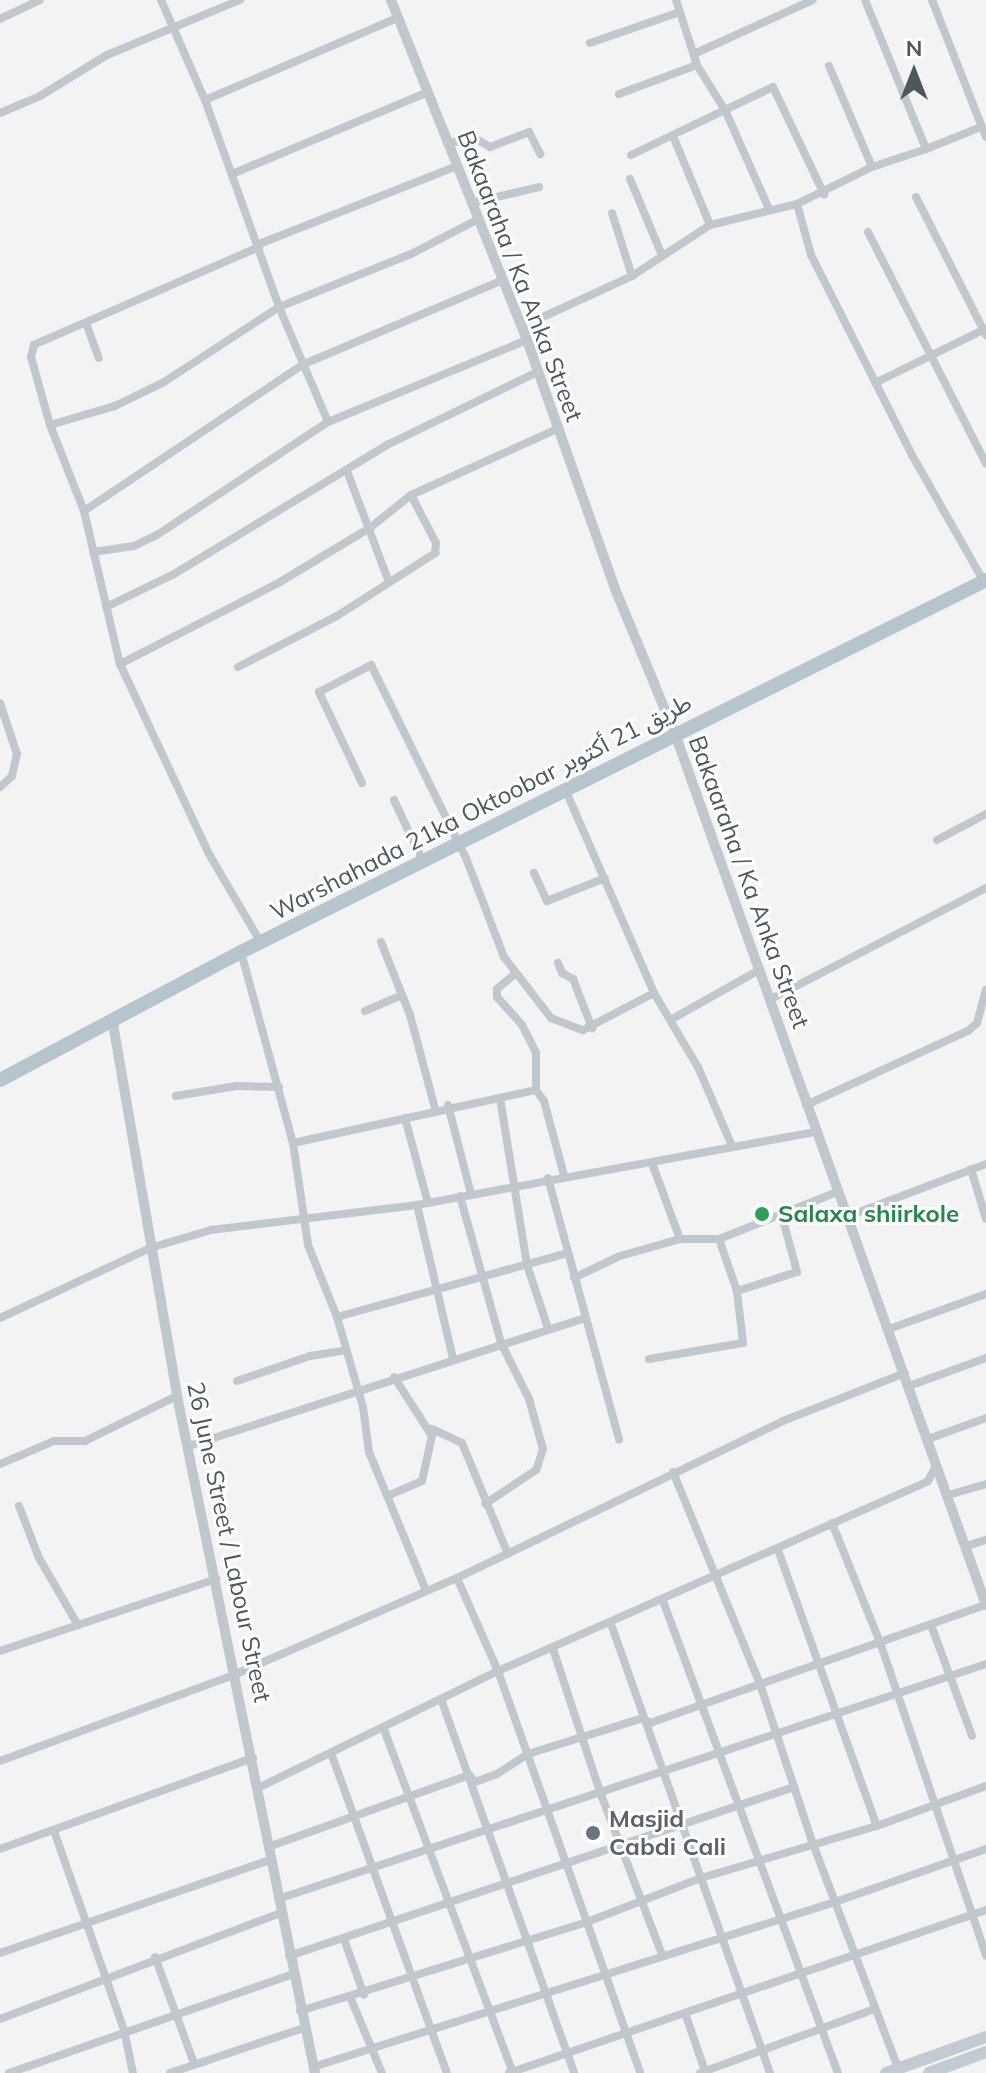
<!DOCTYPE html>
<meta charset="utf-8">
<style>
body{margin:0}
#map{position:relative;width:986px;height:2073px;overflow:hidden;background:#f4f3f3;font-family:Mulish,"Noto Sans Arabic",sans-serif}
div>[style]{position:absolute}
[style*='--x']{left:calc(var(--x)*1px);top:calc(var(--y)*1px);width:calc(var(--w)*1px);rotate:calc(var(--a)*1deg)}
.minor>*{height:8px;margin:-4px;padding:0 4px;transform-origin:4px;border-radius:4px;background:#c0c8cd}
.tertiary>*{height:10px;margin:-5px;padding:0 5px;transform-origin:5px;border-radius:5px;background:#c0c8cd}
.secondary>*{height:12px;margin:-6px;padding:0 6px;transform-origin:6px;border-radius:6px;background:#c1cbd1}
.primary>*{height:14px;margin:-7px;padding:0 7px;transform-origin:7px;border-radius:7px;background:#b6c4cd}
.dots>*{width:22px;height:22px;translate:-50% -50%;box-sizing:border-box;border:4px solid #fff;border-radius:50%}
span{translate:-50% -50%;white-space:nowrap;text-align:center;line-height:1.15;-webkit-text-stroke:6px #fff;paint-order:stroke}
.street-label{font-size:24px;color:#4c575e}
.leisure-label{font-size:24px;color:#27864d;font-weight:700}
.left{translate:0 -50%;text-align:left}
.worship-label{font-size:24px;color:#5b616d;font-weight:700}
.north{position:absolute;left:874px;top:32px;width:80px;height:80px;-webkit-text-stroke:6px #fff;paint-order:stroke;rotate:0deg;font-size:22px;font-weight:700;line-height:32px;text-align:center;color:#4c575e}
.north::after{content:'';display:block;margin:auto;width:28px;height:36px;background:#4c575e;clip-path:polygon(50% 0,100% 100%,50% 72%,0 100%)}
</style>
<div id="map">
<div class="minor">
<div style="--x:161;--y:0;--w:109;--a:66.3"></div>
<div style="--x:205;--y:100;--w:220;--a:70.3"></div>
<div style="--x:279;--y:307;--w:125;--a:66.9"></div>
<div style="--x:676;--y:0;--w:68;--a:72.1"></div>
<div style="--x:697;--y:65;--w:55;--a:58.3"></div>
<div style="--x:726;--y:112;--w:104;--a:66.1"></div>
<div style="--x:865;--y:0;--w:161;--a:67.7"></div>
<div style="--x:926;--y:149;--w:59;--a:-21.8"></div>
<div style="--x:932;--y:0;--w:147;--a:68.5"></div>
<div style="--x:0;--y:19;--w:44;--a:-25.4"></div>
<div style="--x:590;--y:43;--w:95;--a:-19"></div>
<div style="--x:696;--y:53;--w:128;--a:-24.4"></div>
<div style="--x:829;--y:66;--w:110;--a:66.9"></div>
<div style="--x:619;--y:94;--w:83;--a:-20.4"></div>
<div style="--x:205;--y:100;--w:209;--a:-23.1"></div>
<div style="--x:0;--y:113;--w:43;--a:-23"></div>
<div style="--x:40;--y:96;--w:79;--a:-31.5"></div>
<div style="--x:107;--y:55;--w:144;--a:-22.5"></div>
<div style="--x:673;--y:136;--w:96;--a:67.4"></div>
<div style="--x:447;--y:143;--w:29;--a:-8"></div>
<div style="--x:476;--y:139;--w:16;--a:30"></div>
<div style="--x:490;--y:147;--w:42;--a:-21"></div>
<div style="--x:529;--y:132;--w:25;--a:63"></div>
<div style="--x:631;--y:155;--w:157;--a:-25.6"></div>
<div style="--x:773;--y:87;--w:119;--a:64.5"></div>
<div style="--x:232;--y:174;--w:212;--a:-22.7"></div>
<div style="--x:630;--y:179;--w:82;--a:67.2"></div>
<div style="--x:916;--y:197;--w:155;--a:63.1"></div>
<div style="--x:471;--y:203;--w:70;--a:-13.2"></div>
<div style="--x:797;--y:204;--w:53;--a:74.6"></div>
<div style="--x:811;--y:255;--w:224;--a:63.2"></div>
<div style="--x:912;--y:455;--w:146;--a:60.4"></div>
<div style="--x:612;--y:213;--w:66;--a:72.4"></div>
<div style="--x:868;--y:232;--w:260;--a:63"></div>
<div style="--x:259;--y:244;--w:213;--a:-21.5"></div>
<div style="--x:259;--y:247;--w:245;--a:156.5"></div>
<div style="--x:34;--y:345;--w:12;--a:104"></div>
<div style="--x:31;--y:357;--w:71;--a:74.4"></div>
<div style="--x:50;--y:425;--w:92;--a:68.4"></div>
<div style="--x:84;--y:511;--w:157;--a:76.8"></div>
<div style="--x:120;--y:664;--w:210;--a:64.9"></div>
<div style="--x:209;--y:854;--w:103;--a:59.7"></div>
<div style="--x:86;--y:323;--w:37;--a:70"></div>
<div style="--x:521;--y:327;--w:122;--a:-24.7"></div>
<div style="--x:632;--y:276;--w:93;--a:-33.2"></div>
<div style="--x:710;--y:225;--w:89;--a:-13.6"></div>
<div style="--x:797;--y:204;--w:84;--a:-26.3"></div>
<div style="--x:872;--y:167;--w:57;--a:-18.4"></div>
<div style="--x:875;--y:383;--w:123;--a:-26.1"></div>
<div style="--x:50;--y:425;--w:68;--a:-16.3"></div>
<div style="--x:115;--y:406;--w:55;--a:-26.1"></div>
<div style="--x:164;--y:382;--w:137;--a:-33.1"></div>
<div style="--x:279;--y:307;--w:142;--a:-21.9"></div>
<div style="--x:411;--y:254;--w:74;--a:-27.3"></div>
<div style="--x:347;--y:471;--w:119;--a:69.3"></div>
<div style="--x:84;--y:511;--w:265;--a:-33.8"></div>
<div style="--x:304;--y:364;--w:216;--a:-22.9"></div>
<div style="--x:93;--y:552;--w:41;--a:-8.3"></div>
<div style="--x:134;--y:546;--w:25;--a:-26"></div>
<div style="--x:157;--y:535;--w:205;--a:-33.5"></div>
<div style="--x:328;--y:422;--w:215;--a:-22.4"></div>
<div style="--x:106;--y:607;--w:76;--a:-25.9"></div>
<div style="--x:174;--y:574;--w:251;--a:-31.2"></div>
<div style="--x:389;--y:444;--w:165;--a:-25.9"></div>
<div style="--x:120;--y:664;--w:180;--a:-27.1"></div>
<div style="--x:280;--y:582;--w:106;--a:-31.1"></div>
<div style="--x:371;--y:527;--w:51;--a:-38.7"></div>
<div style="--x:411;--y:495;--w:160;--a:-24.3"></div>
<div style="--x:238;--y:667;--w:111;--a:-27.3"></div>
<div style="--x:337;--y:616;--w:117;--a:-32.7"></div>
<div style="--x:435;--y:553;--w:10;--a:-84"></div>
<div style="--x:436;--y:543;--w:54;--a:-117.5"></div>
<div style="--x:0;--y:703;--w:54;--a:71.6"></div>
<div style="--x:17;--y:754;--w:23;--a:103"></div>
<div style="--x:12;--y:776;--w:16;--a:137"></div>
<div style="--x:362;--y:783;--w:101;--a:-115.3"></div>
<div style="--x:319;--y:692;--w:59;--a:-27.4"></div>
<div style="--x:371;--y:665;--w:215;--a:63.8"></div>
<div style="--x:466;--y:858;--w:106;--a:69"></div>
<div style="--x:504;--y:957;--w:77;--a:52.4"></div>
<div style="--x:551;--y:1018;--w:34;--a:21"></div>
<div style="--x:583;--y:1030;--w:80;--a:-27.5"></div>
<div style="--x:565;--y:789;--w:223;--a:66.4"></div>
<div style="--x:654;--y:993;--w:86;--a:59.3"></div>
<div style="--x:698;--y:1067;--w:86;--a:66.7"></div>
<div style="--x:394;--y:800;--w:68;--a:64.9"></div>
<div style="--x:937;--y:840;--w:55;--a:-28"></div>
<div style="--x:534;--y:873;--w:31;--a:65"></div>
<div style="--x:547;--y:901;--w:62;--a:-21.6"></div>
<div style="--x:381;--y:942;--w:79;--a:68.3"></div>
<div style="--x:410;--y:1015;--w:96;--a:75"></div>
<div style="--x:241;--y:952;--w:198;--a:74.8"></div>
<div style="--x:293;--y:1143;--w:103;--a:81.6"></div>
<div style="--x:308;--y:1245;--w:78;--a:68.1"></div>
<div style="--x:337;--y:1317;--w:94;--a:73.9"></div>
<div style="--x:363;--y:1407;--w:45;--a:82.4"></div>
<div style="--x:369;--y:1452;--w:149;--a:67.6"></div>
<div style="--x:558;--y:963;--w:11;--a:68"></div>
<div style="--x:562;--y:973;--w:13;--a:29"></div>
<div style="--x:573;--y:979;--w:53;--a:68.8"></div>
<div style="--x:516;--y:973;--w:25;--a:140"></div>
<div style="--x:497;--y:989;--w:8;--a:90"></div>
<div style="--x:497;--y:997;--w:38;--a:48"></div>
<div style="--x:522;--y:1025;--w:31;--a:63"></div>
<div style="--x:536;--y:1053;--w:37;--a:90"></div>
<div style="--x:536;--y:1090;--w:14;--a:54"></div>
<div style="--x:544;--y:1101;--w:77;--a:74.9"></div>
<div style="--x:771;--y:999;--w:242;--a:-27.3"></div>
<div style="--x:365;--y:1011;--w:40;--a:-23.4"></div>
<div style="--x:672;--y:1019;--w:100;--a:-29.4"></div>
<div style="--x:176;--y:1096;--w:61;--a:-9.5"></div>
<div style="--x:236;--y:1086;--w:43;--a:1.3"></div>
<div style="--x:500;--y:1098;--w:169;--a:80.8"></div>
<div style="--x:527;--y:1265;--w:66;--a:71.6"></div>
<div style="--x:448;--y:1105;--w:92;--a:75.5"></div>
<div style="--x:806;--y:1105;--w:178;--a:-24.6"></div>
<div style="--x:968;--y:1031;--w:12;--a:-42"></div>
<div style="--x:977;--y:1023;--w:34;--a:-75"></div>
<div style="--x:405;--y:1118;--w:88;--a:74.9"></div>
<div style="--x:293;--y:1143;--w:249;--a:-12.3"></div>
<div style="--x:652;--y:1163;--w:81;--a:69.8"></div>
<div style="--x:971;--y:1169;--w:52;--a:73.3"></div>
<div style="--x:548;--y:1178;--w:271;--a:74.8"></div>
<div style="--x:460;--y:1196;--w:153;--a:74.4"></div>
<div style="--x:501;--y:1343;--w:63;--a:63.4"></div>
<div style="--x:529;--y:1399;--w:52;--a:74.4"></div>
<div style="--x:543;--y:1449;--w:22;--a:108"></div>
<div style="--x:536;--y:1470;--w:61;--a:146.3"></div>
<div style="--x:417;--y:1205;--w:158;--a:76.8"></div>
<div style="--x:846;--y:1217;--w:150;--a:-20.7"></div>
<div style="--x:574;--y:1278;--w:51;--a:-25.6"></div>
<div style="--x:620;--y:1256;--w:62;--a:-15.8"></div>
<div style="--x:680;--y:1239;--w:39;--a:0"></div>
<div style="--x:719;--y:1239;--w:127;--a:-21.7"></div>
<div style="--x:737;--y:1291;--w:63;--a:-17.6"></div>
<div style="--x:797;--y:1272;--w:58;--a:-105"></div>
<div style="--x:337;--y:1317;--w:240;--a:-15.5"></div>
<div style="--x:0;--y:1318;--w:166;--a:-25"></div>
<div style="--x:150;--y:1248;--w:64;--a:-16.4"></div>
<div style="--x:211;--y:1230;--w:208;--a:-6.9"></div>
<div style="--x:417;--y:1205;--w:404;--a:-10.4"></div>
<div style="--x:889;--y:1329;--w:103;--a:-19.8"></div>
<div style="--x:649;--y:1359;--w:95;--a:-9.7"></div>
<div style="--x:743;--y:1343;--w:52;--a:-96.6"></div>
<div style="--x:737;--y:1291;--w:55;--a:-109.1"></div>
<div style="--x:237;--y:1381;--w:77;--a:-18.9"></div>
<div style="--x:310;--y:1356;--w:36;--a:-9"></div>
<div style="--x:909;--y:1386;--w:82;--a:-20"></div>
<div style="--x:432;--y:1429;--w:33;--a:25"></div>
<div style="--x:462;--y:1443;--w:120;--a:67.5"></div>
<div style="--x:928;--y:1439;--w:62;--a:-19.9"></div>
<div style="--x:189;--y:1446;--w:416;--a:-17.9"></div>
<div style="--x:0;--y:1464;--w:59;--a:-23.1"></div>
<div style="--x:54;--y:1441;--w:31;--a:0"></div>
<div style="--x:85;--y:1441;--w:102;--a:-26.1"></div>
<div style="--x:673;--y:1472;--w:229;--a:67.7"></div>
<div style="--x:760;--y:1684;--w:169;--a:71.7"></div>
<div style="--x:813;--y:1844;--w:245;--a:69.2"></div>
<div style="--x:948;--y:1495;--w:40;--a:-16"></div>
<div style="--x:387;--y:1496;--w:38;--a:-23"></div>
<div style="--x:422;--y:1481;--w:46;--a:-77.5"></div>
<div style="--x:432;--y:1436;--w:70;--a:-122.8"></div>
<div style="--x:19;--y:1506;--w:56;--a:69"></div>
<div style="--x:39;--y:1558;--w:78;--a:59.8"></div>
<div style="--x:832;--y:1523;--w:131;--a:68.1"></div>
<div style="--x:881;--y:1645;--w:328;--a:71.3"></div>
<div style="--x:967;--y:1546;--w:20;--a:-18"></div>
<div style="--x:778;--y:1550;--w:293;--a:70.3"></div>
<div style="--x:457;--y:1578;--w:102;--a:66.2"></div>
<div style="--x:498;--y:1671;--w:426;--a:70.5"></div>
<div style="--x:663;--y:1601;--w:503;--a:69.66"></div>
<div style="--x:611;--y:1624;--w:476;--a:70.5"></div>
<div style="--x:931;--y:1625;--w:118;--a:69.7"></div>
<div style="--x:553;--y:1649;--w:151;--a:71.8"></div>
<div style="--x:600;--y:1792;--w:173;--a:69.1"></div>
<div style="--x:0;--y:1651;--w:228;--a:-18.4"></div>
<div style="--x:441;--y:1699;--w:397;--a:70.4"></div>
<div style="--x:383;--y:1727;--w:370;--a:69.4"></div>
<div style="--x:331;--y:1753;--w:340;--a:70.1"></div>
<div style="--x:0;--y:1761;--w:252;--a:-20.2"></div>
<div style="--x:236;--y:1674;--w:241;--a:-23.5"></div>
<div style="--x:457;--y:1578;--w:362;--a:-25.7"></div>
<div style="--x:783;--y:1421;--w:131;--a:-21.5"></div>
<div style="--x:258;--y:1788;--w:267;--a:-26"></div>
<div style="--x:498;--y:1671;--w:470;--a:-23.8"></div>
<div style="--x:928;--y:1481;--w:17;--a:-62"></div>
<div style="--x:54;--y:1831;--w:211;--a:70.6"></div>
<div style="--x:124;--y:2030;--w:44;--a:78.2"></div>
<div style="--x:268;--y:1847;--w:214;--a:-19.7"></div>
<div style="--x:469;--y:1775;--w:9;--a:49"></div>
<div style="--x:475;--y:1782;--w:23;--a:-20"></div>
<div style="--x:497;--y:1774;--w:37;--a:-33"></div>
<div style="--x:528;--y:1754;--w:121;--a:-17.4"></div>
<div style="--x:643;--y:1718;--w:9;--a:36"></div>
<div style="--x:650;--y:1723;--w:356;--a:-19.4"></div>
<div style="--x:0;--y:1849;--w:269;--a:-19.8"></div>
<div style="--x:278;--y:1899;--w:746;--a:-18.36"></div>
<div style="--x:344;--y:1939;--w:59;--a:70.3"></div>
<div style="--x:0;--y:1953;--w:286;--a:-19"></div>
<div style="--x:289;--y:1956;--w:533;--a:-18.5"></div>
<div style="--x:155;--y:1957;--w:113;--a:69.8"></div>
<div style="--x:351;--y:1999;--w:80;--a:67.3"></div>
<div style="--x:300;--y:2011;--w:300;--a:-17.2"></div>
<div style="--x:587;--y:1922;--w:122;--a:-21.1"></div>
<div style="--x:701;--y:1878;--w:184;--a:-16.5"></div>
<div style="--x:877;--y:1826;--w:116;--a:-20.2"></div>
<div style="--x:685;--y:2013;--w:61;--a:71"></div>
<div style="--x:0;--y:2019;--w:300;--a:-20.7"></div>
<div style="--x:313;--y:2067;--w:547;--a:-17.54"></div>
<div style="--x:835;--y:1902;--w:160;--a:-19.3"></div>
<div style="--x:9;--y:2073;--w:301;--a:-19.2"></div>
<div style="--x:170;--y:2073;--w:141;--a:-18.6"></div>
<div style="--x:509;--y:2073;--w:504;--a:-18.87"></div>
<div style="--x:700;--y:2073;--w:186;--a:-20.1"></div>
</div>
<div class="tertiary">
<div style="--x:391;--y:0;--w:366;--a:68.2"></div>
<div style="--x:527;--y:340;--w:266;--a:70.5"></div>
<div style="--x:616;--y:591;--w:155;--a:67.6"></div>
<div style="--x:675;--y:734;--w:925;--a:70.35"></div>
<div style="--x:112;--y:1018;--w:384;--a:80.2"></div>
<div style="--x:177;--y:1396;--w:691;--a:78.48"></div>
</div>
<div class="secondary">
<div style="--x:886;--y:2073;--w:106;--a:-19.8"></div>
<div style="--x:929;--y:2073;--w:61;--a:-20.2"></div>
</div>
<div class="primary">
<div style="--x:0;--y:1080;--w:273;--a:-28"></div>
<div style="--x:241;--y:952;--w:833;--a:-26.53"></div>
</div>
<div class="dots">
<div style="left:762px;top:1214px;background:#2e9e5b"></div>
<div style="left:593px;top:1833px;background:#6b7280"></div>
</div>
<div class="street-label">
<span style="left:520px;top:276px;rotate:69deg">Bakaaraha / Ka Anka Street</span>
<span style="left:481px;top:807px;rotate:-27deg">Warshahada 21ka Oktoobar طريق 21 أكتوبر</span>
<span style="left:749px;top:882px;rotate:70deg">Bakaaraha / Ka Anka Street</span>
<span style="left:229px;top:1542px;rotate:78deg">26 June Street / Labour Street</span>
</div>
<div class="leisure-label">
<span class="left" style="left:778px;top:1214px">Salaxa shiirkole</span>
</div>
<div class="worship-label">
<span class="left" style="left:609px;top:1833px">Masjid<br>Cabdi Cali</span>
</div>
<div class="north">N</div>
</div>
